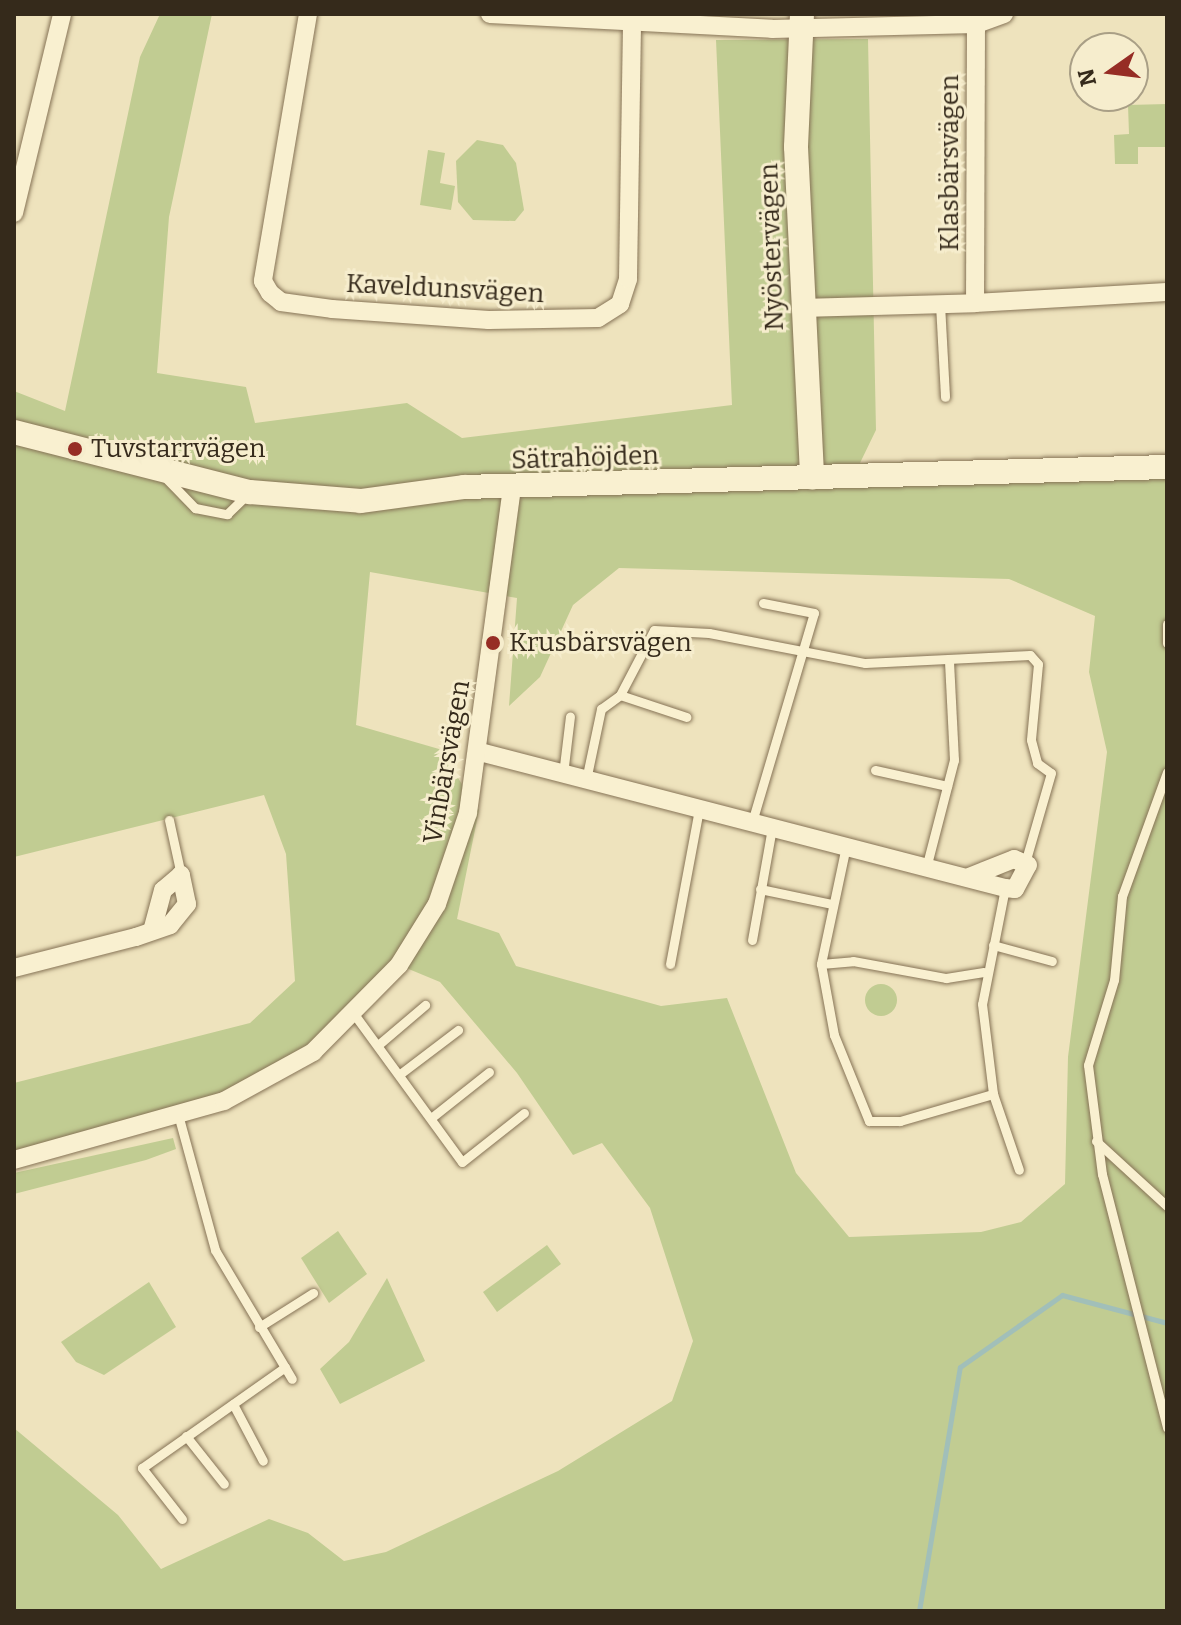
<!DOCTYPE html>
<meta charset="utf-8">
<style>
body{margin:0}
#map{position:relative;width:1181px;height:1625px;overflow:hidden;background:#eee3bd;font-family:Bitter,serif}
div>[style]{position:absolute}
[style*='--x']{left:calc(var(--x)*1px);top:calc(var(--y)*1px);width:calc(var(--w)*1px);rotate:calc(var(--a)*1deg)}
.green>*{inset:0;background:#c1cc92}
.round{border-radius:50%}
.stream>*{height:5px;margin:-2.5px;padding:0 2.5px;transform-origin:2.5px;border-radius:2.5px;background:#a1bfb9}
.roads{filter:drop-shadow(0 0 2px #867356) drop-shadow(0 0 2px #867356)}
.service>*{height:9px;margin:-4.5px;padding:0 4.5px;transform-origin:4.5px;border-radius:4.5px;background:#f9f0d0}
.minor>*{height:18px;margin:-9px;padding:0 9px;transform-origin:9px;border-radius:9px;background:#f9f0d0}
.tertiary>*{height:24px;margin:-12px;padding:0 12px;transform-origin:12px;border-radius:12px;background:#f9f0d0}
.dots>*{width:22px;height:22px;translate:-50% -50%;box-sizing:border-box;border:4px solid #f6edcd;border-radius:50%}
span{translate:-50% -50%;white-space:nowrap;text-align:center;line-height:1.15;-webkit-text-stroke:6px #f6edcd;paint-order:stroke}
.street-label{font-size:26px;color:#352a1b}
.poi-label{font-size:26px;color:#352a1b}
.left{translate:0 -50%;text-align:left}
.frame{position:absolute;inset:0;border:16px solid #352a1b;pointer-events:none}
.north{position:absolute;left:1069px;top:32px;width:80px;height:80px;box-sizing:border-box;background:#f6edcd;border:2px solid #a99f86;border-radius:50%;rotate:256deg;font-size:22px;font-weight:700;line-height:32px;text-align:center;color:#352a1b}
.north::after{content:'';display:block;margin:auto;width:28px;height:36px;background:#962d25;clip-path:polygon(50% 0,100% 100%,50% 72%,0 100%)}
</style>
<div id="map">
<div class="green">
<div style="clip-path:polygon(evenodd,160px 14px,212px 14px,169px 217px,157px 373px,246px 387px,255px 423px,407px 403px,462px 438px,732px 405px,716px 40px,868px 39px,876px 430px,860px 463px,1167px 458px,1167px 1611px,14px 1611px,14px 1428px,118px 1515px,161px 1569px,269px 1519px,308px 1533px,344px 1561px,386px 1552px,558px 1471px,672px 1401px,693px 1341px,650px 1208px,602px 1143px,573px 1155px,517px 1073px,440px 982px,399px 965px,285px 1069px,224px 1108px,14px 1157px,14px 1083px,250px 1023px,295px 981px,286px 854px,264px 795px,14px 857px,14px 391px,65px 411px,140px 57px,160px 14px,619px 568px,1009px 579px,1095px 616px,1089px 672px,1107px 752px,1068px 1057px,1065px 1184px,1021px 1222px,981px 1232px,849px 1237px,796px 1173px,727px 998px,661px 1006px,516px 966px,499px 933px,457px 919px,479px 810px,439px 749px,356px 725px,370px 572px,517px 598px,509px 706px,540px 677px,573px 605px,619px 568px)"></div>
<div style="clip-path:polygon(1167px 104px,1167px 147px,1138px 147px,1138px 164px,1115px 164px,1114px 135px,1129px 134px,1128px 105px)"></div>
<div style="clip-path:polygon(477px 140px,503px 145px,516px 163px,524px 210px,515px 221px,473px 220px,458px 202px,456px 161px)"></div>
<div style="clip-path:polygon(428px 150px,445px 153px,440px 183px,455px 186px,451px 210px,420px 205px)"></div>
<div class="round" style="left:865px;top:984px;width:32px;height:32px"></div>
<div style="clip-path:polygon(173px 1138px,176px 1149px,146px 1160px,14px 1194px,14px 1173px)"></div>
<div style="clip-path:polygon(338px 1231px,367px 1274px,329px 1303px,301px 1258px)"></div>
<div style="clip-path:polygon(547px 1245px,561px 1264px,497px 1312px,483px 1292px)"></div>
<div style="clip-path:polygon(387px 1278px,425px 1361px,340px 1404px,320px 1369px,349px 1342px)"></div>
<div style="clip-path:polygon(149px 1282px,176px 1327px,104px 1375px,76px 1362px,61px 1342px)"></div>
</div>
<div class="stream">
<div style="--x:919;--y:1611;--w:247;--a:-80.5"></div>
<div style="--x:960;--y:1367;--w:125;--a:-35.2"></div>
<div style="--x:1062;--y:1295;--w:109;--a:14.9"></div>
</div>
<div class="roads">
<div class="service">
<div style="--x:940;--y:304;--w:93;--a:86.9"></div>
<div style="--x:164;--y:476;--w:45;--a:45.9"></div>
<div style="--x:195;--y:508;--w:33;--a:11"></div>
<div style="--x:227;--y:514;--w:28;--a:-44"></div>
<div style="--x:1167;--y:624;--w:19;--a:90"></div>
<div style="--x:620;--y:695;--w:70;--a:18.4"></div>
<div style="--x:875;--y:770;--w:74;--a:12.5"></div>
<div style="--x:1167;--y:772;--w:132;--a:109.9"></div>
<div style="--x:1122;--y:896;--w:84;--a:95.4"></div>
<div style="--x:1114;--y:980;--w:89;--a:107"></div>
<div style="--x:1088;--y:1065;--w:110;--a:82.7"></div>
<div style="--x:1102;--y:1174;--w:262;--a:75.6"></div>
<div style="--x:563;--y:774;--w:58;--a:-83.1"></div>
<div style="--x:586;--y:780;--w:73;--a:-78.1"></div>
<div style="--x:601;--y:709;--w:24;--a:-36"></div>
<div style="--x:620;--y:695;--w:73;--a:-62.4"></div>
<div style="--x:654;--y:630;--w:55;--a:3.1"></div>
<div style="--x:709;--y:633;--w:159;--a:10.9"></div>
<div style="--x:865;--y:663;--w:165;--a:-2.8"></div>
<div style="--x:1030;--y:655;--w:12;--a:48"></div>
<div style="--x:1038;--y:664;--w:76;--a:95.3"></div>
<div style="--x:1031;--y:740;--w:24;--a:75"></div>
<div style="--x:1037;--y:763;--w:17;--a:36"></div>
<div style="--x:1051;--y:773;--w:94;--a:106.1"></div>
<div style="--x:169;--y:820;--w:56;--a:77.7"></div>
<div style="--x:752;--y:822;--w:218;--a:-73.5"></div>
<div style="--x:814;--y:613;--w:52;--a:-168.9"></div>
<div style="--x:846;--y:846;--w:121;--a:102"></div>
<div style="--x:821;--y:964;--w:72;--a:79.6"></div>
<div style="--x:834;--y:1035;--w:93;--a:67.9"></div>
<div style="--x:869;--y:1121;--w:31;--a:0"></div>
<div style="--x:900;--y:1121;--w:97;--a:-16.2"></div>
<div style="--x:926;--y:868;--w:112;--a:-75.5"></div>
<div style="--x:954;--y:760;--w:100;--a:-92.9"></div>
<div style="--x:1005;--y:888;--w:118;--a:101.2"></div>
<div style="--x:982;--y:1004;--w:91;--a:83"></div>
<div style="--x:993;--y:1094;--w:80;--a:71.1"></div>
<div style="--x:760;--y:889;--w:74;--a:11.8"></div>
<div style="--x:752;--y:940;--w:114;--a:-79.9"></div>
<div style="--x:993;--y:945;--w:61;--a:15.2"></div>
<div style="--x:670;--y:964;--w:158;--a:-79.4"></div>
<div style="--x:821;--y:964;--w:32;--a:-5"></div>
<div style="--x:853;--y:961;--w:95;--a:10.4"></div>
<div style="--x:946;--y:978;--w:38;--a:-9"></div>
<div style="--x:354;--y:1014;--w:183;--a:53.9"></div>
<div style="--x:462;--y:1162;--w:79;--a:-38.3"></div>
<div style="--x:378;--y:1045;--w:62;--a:-40.4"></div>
<div style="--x:400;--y:1074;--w:73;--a:-37.2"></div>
<div style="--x:179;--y:1118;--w:137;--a:74.7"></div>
<div style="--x:215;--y:1250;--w:150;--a:59.2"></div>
<div style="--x:431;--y:1118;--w:74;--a:-38.4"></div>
<div style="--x:1096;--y:1141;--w:96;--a:42.5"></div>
<div style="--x:259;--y:1327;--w:64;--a:-32.2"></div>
<div style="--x:233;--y:1404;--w:64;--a:62.2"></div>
<div style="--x:186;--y:1436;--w:61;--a:51.6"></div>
<div style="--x:182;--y:1519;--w:65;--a:-128.1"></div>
<div style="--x:142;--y:1468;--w:175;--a:-35.2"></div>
</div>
<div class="minor">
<div style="--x:308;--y:14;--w:271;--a:99.6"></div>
<div style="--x:263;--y:281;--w:14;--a:60"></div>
<div style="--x:270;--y:293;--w:14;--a:39"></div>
<div style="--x:281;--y:302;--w:51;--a:7.8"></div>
<div style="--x:332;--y:309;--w:157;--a:4"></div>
<div style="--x:489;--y:320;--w:109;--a:-1.1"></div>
<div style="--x:598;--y:318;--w:26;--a:-32"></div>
<div style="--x:620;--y:304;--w:26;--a:-72"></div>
<div style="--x:628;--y:279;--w:255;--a:-89.1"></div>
<div style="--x:490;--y:14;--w:282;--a:3"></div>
<div style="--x:772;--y:29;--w:204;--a:-1.4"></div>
<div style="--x:1004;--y:14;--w:30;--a:160"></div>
<div style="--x:976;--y:24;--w:279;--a:90.2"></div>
<div style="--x:975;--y:303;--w:192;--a:-3.3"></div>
<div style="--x:14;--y:213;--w:205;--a:-76.4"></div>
<div style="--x:801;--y:308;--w:174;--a:-1.6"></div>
<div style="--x:480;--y:752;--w:542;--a:14.52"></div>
<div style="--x:1005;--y:888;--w:10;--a:6"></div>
<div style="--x:1015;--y:889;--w:27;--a:-62"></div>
<div style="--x:1028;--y:865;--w:15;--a:-157"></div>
<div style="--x:1014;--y:859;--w:48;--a:158.2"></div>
<div style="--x:14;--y:968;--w:126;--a:-14.3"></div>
<div style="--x:136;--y:937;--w:36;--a:-19"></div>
<div style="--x:170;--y:925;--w:27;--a:-51"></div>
<div style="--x:187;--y:904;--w:30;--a:-102"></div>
<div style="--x:181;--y:875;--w:23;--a:140"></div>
<div style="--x:163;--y:890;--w:42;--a:105"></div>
<div style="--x:14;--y:1160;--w:218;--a:-15.7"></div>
<div style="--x:224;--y:1101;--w:102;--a:-28.8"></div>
<div style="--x:313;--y:1052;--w:122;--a:-45.3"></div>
<div style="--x:399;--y:965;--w:72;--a:-58.1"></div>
<div style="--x:437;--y:904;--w:96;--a:-71.2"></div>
<div style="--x:468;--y:813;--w:327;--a:-82.3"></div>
</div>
<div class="tertiary">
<div style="--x:802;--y:14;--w:133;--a:92.6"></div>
<div style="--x:796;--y:147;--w:331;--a:87.2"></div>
<div style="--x:14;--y:432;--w:244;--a:14.3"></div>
<div style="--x:250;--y:492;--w:111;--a:4.6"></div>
<div style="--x:361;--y:501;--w:104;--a:-7.7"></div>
<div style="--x:464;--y:487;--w:703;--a:-1.63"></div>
</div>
</div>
<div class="dots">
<div style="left:75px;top:449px;background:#962d25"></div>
<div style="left:493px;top:643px;background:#962d25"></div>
</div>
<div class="street-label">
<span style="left:950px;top:163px;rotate:-90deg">Klasbärsvägen</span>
<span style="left:772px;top:247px;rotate:-92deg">Nyöstervägen</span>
<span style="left:445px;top:289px;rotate:3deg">Kaveldunsvägen</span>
<span style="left:585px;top:458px;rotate:-2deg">Sätrahöjden</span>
<span style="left:447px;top:762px;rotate:-80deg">Vinbärsvägen</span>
</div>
<div class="poi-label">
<span class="left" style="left:91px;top:449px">Tuvstarrvägen</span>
<span class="left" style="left:509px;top:643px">Krusbärsvägen</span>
</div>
<div class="frame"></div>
<div class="north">N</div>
</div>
